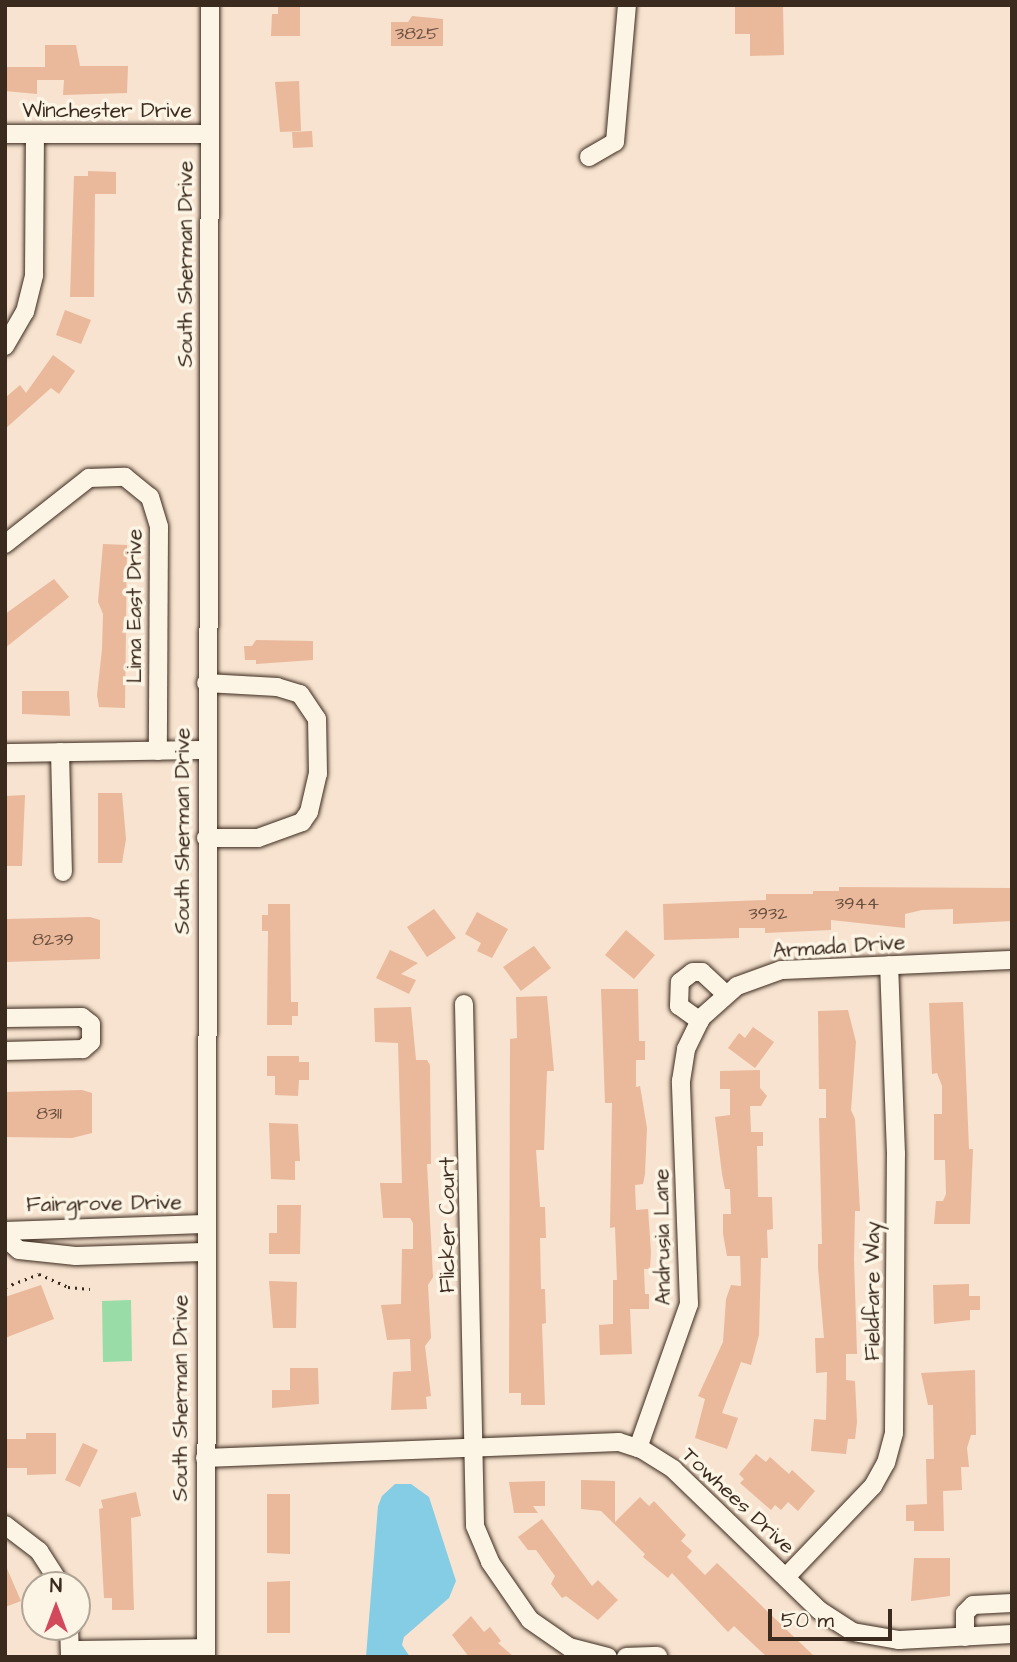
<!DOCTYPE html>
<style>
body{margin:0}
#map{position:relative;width:1017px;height:1662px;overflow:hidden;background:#f7e3cf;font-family:"Architects Daughter",sans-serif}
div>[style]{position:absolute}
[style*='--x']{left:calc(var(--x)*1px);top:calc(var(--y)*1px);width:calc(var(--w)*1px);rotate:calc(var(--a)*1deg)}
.green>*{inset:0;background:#99dca8}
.water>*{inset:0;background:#84cde5}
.building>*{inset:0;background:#eab89b}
.path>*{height:2.5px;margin-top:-1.25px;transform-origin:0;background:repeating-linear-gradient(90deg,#3b2a1e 0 2px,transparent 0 7px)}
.roads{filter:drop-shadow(0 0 2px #3b2a1e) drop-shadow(0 0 2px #3b2a1e)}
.minor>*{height:18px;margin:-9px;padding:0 9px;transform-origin:9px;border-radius:9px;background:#fcf5e5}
span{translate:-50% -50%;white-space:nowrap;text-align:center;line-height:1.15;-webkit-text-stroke:7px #fcf5e5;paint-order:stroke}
.number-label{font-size:18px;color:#674e3d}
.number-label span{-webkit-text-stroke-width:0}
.street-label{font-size:21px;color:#3b2a1e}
.frame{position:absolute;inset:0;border:7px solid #3b2a1e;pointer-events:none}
.north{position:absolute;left:21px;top:1571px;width:70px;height:70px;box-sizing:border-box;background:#fcf5e5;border:2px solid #afa495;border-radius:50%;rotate:0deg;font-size:19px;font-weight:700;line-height:28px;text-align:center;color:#3b2a1e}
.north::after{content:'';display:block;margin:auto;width:24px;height:32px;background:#d1495b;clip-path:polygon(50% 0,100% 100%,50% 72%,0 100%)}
.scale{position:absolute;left:768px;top:1609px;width:124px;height:32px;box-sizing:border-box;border:4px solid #3b2a1e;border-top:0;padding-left:9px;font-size:21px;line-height:24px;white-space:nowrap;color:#3b2a1e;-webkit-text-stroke:5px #fcf5e5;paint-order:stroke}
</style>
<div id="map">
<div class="green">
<div style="clip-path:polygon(131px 1300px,132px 1361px,103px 1362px,102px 1301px)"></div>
</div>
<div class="water">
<div style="clip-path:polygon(395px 1484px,411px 1484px,429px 1497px,456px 1581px,449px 1598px,404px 1637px,402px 1645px,410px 1657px,366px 1657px,378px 1506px,382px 1496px)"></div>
</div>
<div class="building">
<div style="clip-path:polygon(278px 5px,300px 5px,300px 36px,271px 36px,272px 14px,278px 14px)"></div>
<div style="clip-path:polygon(735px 5px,783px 5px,784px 55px,750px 56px,750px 34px,735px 34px)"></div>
<div style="clip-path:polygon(412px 16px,443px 19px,443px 46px,391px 46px,391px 22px,408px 22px)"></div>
<div style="clip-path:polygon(45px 45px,76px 45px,80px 66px,128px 66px,127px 93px,63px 95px,64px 80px,37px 80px,37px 94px,5px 91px,5px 67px,45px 67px)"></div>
<div style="clip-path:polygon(299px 81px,301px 131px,280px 132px,275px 82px)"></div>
<div style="clip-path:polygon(312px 131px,313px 147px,293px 148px,292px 132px)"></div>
<div style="clip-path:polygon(88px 171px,116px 172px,116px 194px,95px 194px,94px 297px,70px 297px,74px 176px,88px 176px)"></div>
<div style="clip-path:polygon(65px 310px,91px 320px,81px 344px,56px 335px)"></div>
<div style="clip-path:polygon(53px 355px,75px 371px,59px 394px,51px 388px,5px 429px,5px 398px,20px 385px,26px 393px)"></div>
<div style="clip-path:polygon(103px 544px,127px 545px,125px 708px,99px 707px,97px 695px,102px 649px,103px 614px,98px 602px)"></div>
<div style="clip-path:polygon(54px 579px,69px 597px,5px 648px,5px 614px)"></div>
<div style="clip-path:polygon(256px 640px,313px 641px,313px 660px,256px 664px,256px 660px,245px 660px,244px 646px,252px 646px)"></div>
<div style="clip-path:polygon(22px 691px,69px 691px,70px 716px,22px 714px)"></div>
<div style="clip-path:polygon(98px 793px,122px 793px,126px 839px,122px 863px,98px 863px)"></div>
<div style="clip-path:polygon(25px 795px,22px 866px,5px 866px,5px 796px)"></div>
<div style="clip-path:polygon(839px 887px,1012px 888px,1012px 921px,953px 924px,953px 909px,922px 910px,905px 914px,905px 928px,831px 920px,831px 930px,765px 933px,765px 928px,739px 928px,739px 938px,664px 940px,663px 904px,766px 900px,766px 894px,813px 894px,813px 891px,839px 891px)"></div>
<div style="clip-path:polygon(268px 904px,290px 904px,291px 1002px,298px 1002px,298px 1016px,292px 1016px,292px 1025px,267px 1025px,268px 931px,262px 931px,262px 915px,268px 915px)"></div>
<div style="clip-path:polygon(434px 909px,456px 938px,427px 957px,407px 927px)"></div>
<div style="clip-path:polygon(477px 912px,508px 929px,492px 958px,477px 951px,481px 943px,465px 934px)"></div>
<div style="clip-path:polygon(90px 917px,100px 920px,100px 959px,5px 962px,6px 919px)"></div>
<div style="clip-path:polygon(626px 930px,655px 955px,634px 979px,605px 955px)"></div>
<div style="clip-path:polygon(534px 946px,551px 968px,521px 991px,503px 967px)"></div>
<div style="clip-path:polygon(390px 950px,418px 963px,401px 974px,416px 980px,409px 994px,376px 978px)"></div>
<div style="clip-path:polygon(601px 989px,638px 989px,639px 1041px,645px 1041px,645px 1060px,636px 1060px,636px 1087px,640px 1086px,647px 1128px,645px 1174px,643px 1184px,635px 1185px,636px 1210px,648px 1209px,651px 1252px,650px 1269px,644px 1269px,645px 1294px,649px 1294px,649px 1309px,630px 1309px,632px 1354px,600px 1355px,599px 1325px,613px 1324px,613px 1280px,617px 1280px,615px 1227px,610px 1228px,612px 1103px,605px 1103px)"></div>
<div style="clip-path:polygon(547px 996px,554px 1071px,547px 1071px,544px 1150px,536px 1150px,540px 1207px,545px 1207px,546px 1238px,540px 1238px,541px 1289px,545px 1289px,546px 1323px,542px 1324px,545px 1405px,521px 1405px,521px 1393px,509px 1393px,510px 1039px,517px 1038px,516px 997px)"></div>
<div style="clip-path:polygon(963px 1002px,969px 1149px,973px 1149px,970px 1224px,934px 1224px,936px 1201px,943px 1201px,946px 1194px,945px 1160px,934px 1160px,934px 1114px,942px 1114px,942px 1086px,937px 1073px,932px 1074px,929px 1003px)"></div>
<div style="clip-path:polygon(411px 1007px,416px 1060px,427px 1060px,430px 1065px,431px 1164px,427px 1164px,433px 1277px,428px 1285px,431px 1338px,425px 1346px,431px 1396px,426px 1397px,427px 1409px,391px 1410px,393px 1372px,411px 1371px,410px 1339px,387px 1340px,381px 1305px,401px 1304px,402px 1249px,413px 1249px,413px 1223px,410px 1218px,383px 1218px,380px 1183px,402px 1183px,398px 1043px,375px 1042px,374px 1008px)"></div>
<div style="clip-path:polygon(848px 1010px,856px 1042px,851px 1110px,855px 1119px,860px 1211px,855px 1211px,854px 1259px,857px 1354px,846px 1354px,846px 1380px,855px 1381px,857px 1422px,855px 1439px,848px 1439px,846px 1454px,811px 1451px,814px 1419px,826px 1420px,827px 1372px,816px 1373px,815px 1338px,824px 1338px,818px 1268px,818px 1244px,822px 1244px,819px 1118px,826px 1118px,826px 1089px,819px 1089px,818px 1011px)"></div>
<div style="clip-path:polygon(753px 1027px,774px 1042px,755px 1068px,728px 1048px,739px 1033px,745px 1038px)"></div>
<div style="clip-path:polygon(267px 1056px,299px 1056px,299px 1062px,309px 1062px,309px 1080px,299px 1080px,298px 1096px,275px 1095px,275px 1076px,267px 1076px)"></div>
<div style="clip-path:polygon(760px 1070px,760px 1088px,767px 1096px,761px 1106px,750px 1106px,751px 1132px,763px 1132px,763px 1146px,757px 1146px,758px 1197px,772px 1197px,773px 1229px,767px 1230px,768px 1258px,761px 1258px,759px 1335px,751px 1365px,741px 1362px,722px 1413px,738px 1418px,727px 1449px,695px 1438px,705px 1399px,698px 1396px,723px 1342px,726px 1299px,731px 1285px,741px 1286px,740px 1256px,727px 1256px,723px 1234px,723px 1214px,731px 1214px,730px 1189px,725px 1189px,722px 1174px,715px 1117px,730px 1115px,730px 1089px,720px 1089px,720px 1071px)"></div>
<div style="clip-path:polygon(82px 1090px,92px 1093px,92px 1133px,72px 1138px,5px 1137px,5px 1092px)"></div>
<div style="clip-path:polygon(269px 1123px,298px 1124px,300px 1161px,295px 1161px,295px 1180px,271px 1179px)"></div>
<div style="clip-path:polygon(277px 1205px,301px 1205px,300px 1254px,269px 1254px,269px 1233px,277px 1233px)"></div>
<div style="clip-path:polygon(269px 1281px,297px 1282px,296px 1328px,273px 1328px)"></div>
<div style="clip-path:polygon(969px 1284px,969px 1296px,980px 1296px,980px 1310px,970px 1310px,970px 1320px,934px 1324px,933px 1285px)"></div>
<div style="clip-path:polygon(41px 1285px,54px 1319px,5px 1338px,5px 1297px)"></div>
<div style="clip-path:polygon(290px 1368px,318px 1368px,319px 1404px,272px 1408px,272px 1390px,290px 1390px)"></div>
<div style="clip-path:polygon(975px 1370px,976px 1435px,971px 1435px,967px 1448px,969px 1467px,961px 1467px,962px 1490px,943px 1491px,944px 1531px,914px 1531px,914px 1521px,906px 1521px,906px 1505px,927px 1504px,926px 1459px,934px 1459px,933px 1405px,928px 1405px,921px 1373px)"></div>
<div style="clip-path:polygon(26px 1433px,56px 1433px,56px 1474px,27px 1475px,27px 1468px,5px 1468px,5px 1439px,26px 1439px)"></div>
<div style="clip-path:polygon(83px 1443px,98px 1450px,80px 1487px,65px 1480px)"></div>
<div style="clip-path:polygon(756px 1454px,766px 1462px,770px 1457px,789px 1474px,792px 1470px,815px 1491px,798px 1511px,788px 1502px,781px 1510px,775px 1505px,771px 1510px,740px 1483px,744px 1479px,739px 1474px)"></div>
<div style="clip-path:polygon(581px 1480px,615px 1481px,615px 1522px,640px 1497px,649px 1506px,654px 1501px,686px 1535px,681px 1541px,692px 1551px,687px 1557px,705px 1575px,717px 1563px,815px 1657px,767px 1657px,734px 1626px,728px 1632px,672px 1573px,668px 1578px,643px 1557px,645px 1554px,601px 1511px,581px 1509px)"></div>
<div style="clip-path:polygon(545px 1481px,545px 1506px,533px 1506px,538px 1513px,514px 1513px,509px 1482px)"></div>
<div style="clip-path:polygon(136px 1492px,141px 1516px,131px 1518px,134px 1610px,112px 1610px,112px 1598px,104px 1598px,99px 1509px,103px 1508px,101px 1500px)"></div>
<div style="clip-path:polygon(267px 1494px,290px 1494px,290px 1554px,267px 1553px)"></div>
<div style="clip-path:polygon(542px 1519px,592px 1586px,598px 1580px,618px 1600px,598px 1620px,566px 1596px,562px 1598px,551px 1584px,555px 1576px,536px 1550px,528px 1550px,518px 1537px)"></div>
<div style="clip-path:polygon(914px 1558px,950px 1558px,950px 1596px,911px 1601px)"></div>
<div style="clip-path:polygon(5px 1564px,21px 1601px,5px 1607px)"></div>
<div style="clip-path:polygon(290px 1581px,290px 1633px,267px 1633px,267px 1582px)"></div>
<div style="clip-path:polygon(471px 1616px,484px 1632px,490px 1627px,501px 1641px,498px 1643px,514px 1657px,469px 1657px,452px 1635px)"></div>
</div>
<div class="path">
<div style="--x:5;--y:1287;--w:36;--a:-21"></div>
<div style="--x:39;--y:1274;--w:32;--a:24"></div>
<div style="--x:68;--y:1287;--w:22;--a:5"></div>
</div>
<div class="roads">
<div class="minor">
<div style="--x:5;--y:134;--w:204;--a:0"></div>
<div style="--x:589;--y:157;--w:30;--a:-30"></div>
<div style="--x:615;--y:142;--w:138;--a:-85"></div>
<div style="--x:5;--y:346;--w:39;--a:-60"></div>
<div style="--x:25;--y:312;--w:38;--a:-76"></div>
<div style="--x:34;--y:275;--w:141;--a:-89.6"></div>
<div style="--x:5;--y:544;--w:107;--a:-38.2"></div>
<div style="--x:89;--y:478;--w:36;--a:-2"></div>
<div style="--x:125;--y:477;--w:32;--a:39"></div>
<div style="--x:150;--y:497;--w:31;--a:73"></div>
<div style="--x:159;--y:527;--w:224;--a:90.3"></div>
<div style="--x:60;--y:752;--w:120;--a:88.6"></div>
<div style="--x:5;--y:753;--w:201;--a:-0.9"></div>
<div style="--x:206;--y:838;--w:52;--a:0"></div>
<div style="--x:258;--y:838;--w:47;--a:-20"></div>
<div style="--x:302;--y:822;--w:12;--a:-55"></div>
<div style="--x:309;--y:812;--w:39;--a:-77"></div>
<div style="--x:318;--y:774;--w:55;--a:-91"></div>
<div style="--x:317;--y:719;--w:30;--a:-124"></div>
<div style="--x:300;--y:694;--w:24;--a:-163"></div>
<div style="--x:277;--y:687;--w:71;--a:-176.8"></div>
<div style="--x:464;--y:1004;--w:522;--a:88.79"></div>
<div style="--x:475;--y:1526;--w:39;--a:67"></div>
<div style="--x:490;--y:1562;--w:70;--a:55.4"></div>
<div style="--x:530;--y:1620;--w:47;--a:34.7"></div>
<div style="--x:569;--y:1647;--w:40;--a:14.4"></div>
<div style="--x:5;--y:1018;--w:77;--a:-0.7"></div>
<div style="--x:82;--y:1017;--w:11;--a:38"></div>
<div style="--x:91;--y:1024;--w:18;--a:90"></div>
<div style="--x:91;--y:1042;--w:11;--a:139"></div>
<div style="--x:83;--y:1049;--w:78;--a:178.5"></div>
<div style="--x:700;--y:1021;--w:26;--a:-144"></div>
<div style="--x:679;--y:1006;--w:24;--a:-88"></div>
<div style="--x:680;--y:982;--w:16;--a:-38"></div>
<div style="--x:693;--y:972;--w:9;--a:0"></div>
<div style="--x:702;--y:972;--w:33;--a:43"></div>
<div style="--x:5;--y:1231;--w:199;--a:-2"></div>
<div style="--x:5;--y:1238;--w:18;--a:41"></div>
<div style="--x:19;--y:1250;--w:57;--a:6"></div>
<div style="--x:76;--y:1256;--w:127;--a:-1.8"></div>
<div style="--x:638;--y:1448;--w:153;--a:-70.5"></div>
<div style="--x:689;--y:1304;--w:223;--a:-92.1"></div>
<div style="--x:681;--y:1081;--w:32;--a:-81"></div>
<div style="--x:686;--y:1049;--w:34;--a:-64"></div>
<div style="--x:701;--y:1018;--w:48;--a:-41.6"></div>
<div style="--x:737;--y:986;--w:47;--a:-20"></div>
<div style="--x:781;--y:970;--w:231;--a:-2.5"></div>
<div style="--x:205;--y:1458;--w:414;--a:-2.2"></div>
<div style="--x:619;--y:1442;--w:25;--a:18"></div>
<div style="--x:643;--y:1450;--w:36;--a:32"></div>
<div style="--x:673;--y:1469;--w:203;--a:44"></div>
<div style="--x:819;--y:1610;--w:40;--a:32.9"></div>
<div style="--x:853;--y:1632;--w:47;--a:9.9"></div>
<div style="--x:899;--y:1640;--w:113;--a:-3"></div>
<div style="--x:5;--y:1525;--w:43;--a:37.4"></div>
<div style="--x:39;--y:1551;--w:40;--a:57.1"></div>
<div style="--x:786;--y:1577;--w:126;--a:-46.3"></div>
<div style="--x:873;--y:1486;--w:26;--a:-61"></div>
<div style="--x:886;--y:1463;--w:31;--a:-75"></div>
<div style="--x:894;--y:1433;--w:279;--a:-89.6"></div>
<div style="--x:896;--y:1154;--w:189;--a:-92.1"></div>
<div style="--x:69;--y:1627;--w:30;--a:88"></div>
<div style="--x:965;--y:1637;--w:24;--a:-90"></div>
<div style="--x:965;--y:1613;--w:11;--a:-45"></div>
<div style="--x:973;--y:1605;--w:39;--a:-3"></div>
<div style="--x:70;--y:1650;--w:136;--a:-0.8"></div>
<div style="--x:206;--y:1657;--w:1652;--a:-89.86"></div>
<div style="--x:626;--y:1657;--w:32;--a:-2"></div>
</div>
</div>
<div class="number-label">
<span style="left:417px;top:34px">3825</span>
<span style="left:857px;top:904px">3944</span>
<span style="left:768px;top:914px">3932</span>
<span style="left:53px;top:940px">8239</span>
<span style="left:49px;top:1114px">8311</span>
</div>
<div class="street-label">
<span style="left:107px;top:111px">Winchester Drive</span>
<span style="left:186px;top:264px;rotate:-90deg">South Sherman Drive</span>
<span style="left:135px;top:606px;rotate:-90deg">Lima East Drive</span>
<span style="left:183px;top:831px;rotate:-90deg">South Sherman Drive</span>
<span style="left:839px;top:947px;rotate:-4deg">Armada Drive</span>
<span style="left:104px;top:1204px;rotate:-1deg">Fairgrove Drive</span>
<span style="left:448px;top:1225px;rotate:-90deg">Flicker Court</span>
<span style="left:663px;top:1237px;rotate:-91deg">Andrusia Lane</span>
<span style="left:873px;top:1291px;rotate:-90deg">Fieldfare Way</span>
<span style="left:181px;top:1398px;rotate:-90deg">South Sherman Drive</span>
<span style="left:738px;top:1501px;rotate:43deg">Towhees Drive</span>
</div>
<div class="frame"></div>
<div class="north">N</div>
<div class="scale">50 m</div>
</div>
